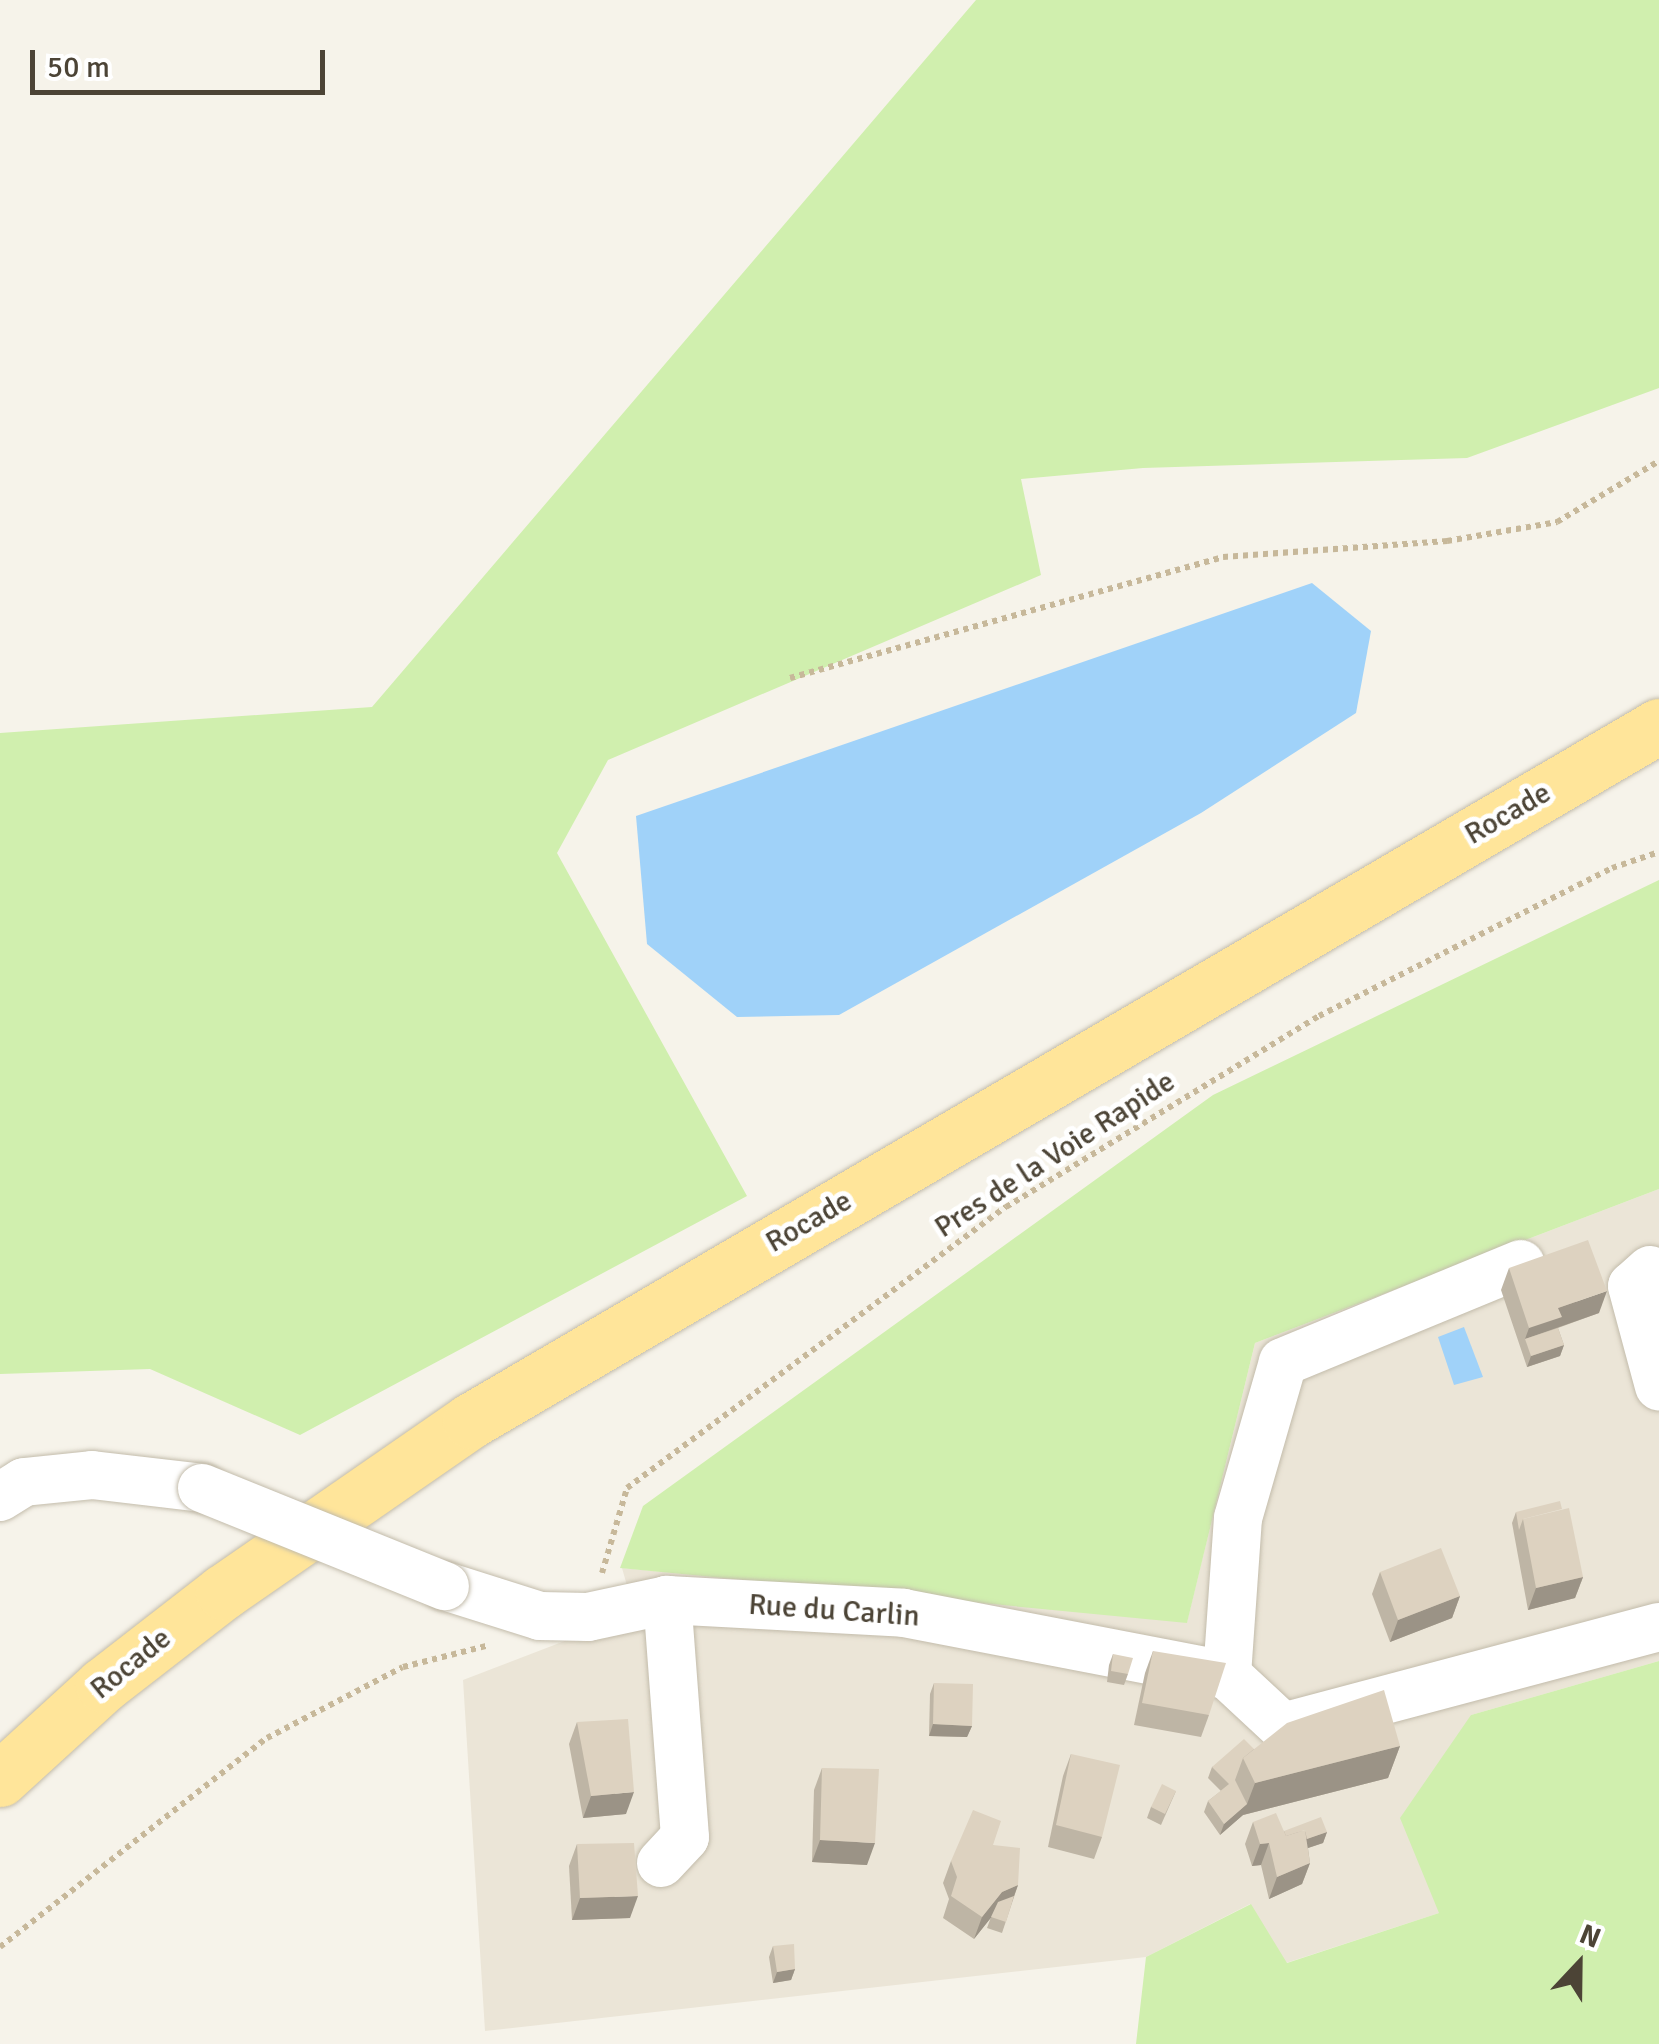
<!DOCTYPE html>
<style>
body{margin:0}
#map{position:relative;width:1659px;height:2044px;overflow:hidden;background:#f6f3ea;font-family:Signika,sans-serif}
div>[style]{position:absolute}
[style*='--x']{left:calc(var(--x)*1px);top:calc(var(--y)*1px);width:calc(var(--w)*1px);rotate:calc(var(--a)*1deg)}
.residential>*{inset:0;background:#ebe5d7}
.green>*{inset:0;background:#d0efae}
.water>*{inset:0;background:#a0d2f9}
.path>*{height:6px;margin-top:-3px;transform-origin:0;background:repeating-linear-gradient(90deg,#c7b89a 0 5px,transparent 0 10px)}
.roads{filter:drop-shadow(0 0 2px #c3bcab) drop-shadow(0 0 2px #c3bcab)}
.minor>*{height:48px;margin:-24px;padding:0 24px;transform-origin:24px;border-radius:24px;background:#fff}
.major>*{height:55px;margin:-27.5px;padding:0 27.5px;transform-origin:27.5px;border-radius:27.5px;background:#ffe59a}
.bridges{filter:drop-shadow(0 0 2px #c3bcab) drop-shadow(0 0 2px #c3bcab)}
.minor-bridge>*{height:48px;margin:-24px;padding:0 24px;transform-origin:24px;border-radius:24px;background:#fff}
.wall>*{inset:0;background:#beb5a5}
.shaded-wall>*{inset:0;background:#9b9386}
.building>*{inset:0;background:#ddd2c0}
span{translate:-50% -50%;white-space:nowrap;text-align:center;line-height:1.15;-webkit-text-stroke:10px #fff;paint-order:stroke}
.street-label{font-size:30px;color:#4c4436}
.north{position:absolute;left:1529px;top:1914px;width:100px;height:100px;-webkit-text-stroke:8px #fff;paint-order:stroke;rotate:22deg;font-size:28px;font-weight:700;line-height:40px;text-align:center;color:#4c4436}
.north::after{content:'';display:block;margin:auto;width:35px;height:45px;background:#4c4436;clip-path:polygon(50% 0,100% 100%,50% 72%,0 100%)}
.scale{position:absolute;left:30px;top:50px;width:295px;height:45px;box-sizing:border-box;border:5px solid #4c4436;border-top:0;padding-left:12px;font-size:30px;line-height:35px;white-space:nowrap;color:#4c4436;-webkit-text-stroke:8px #fff;paint-order:stroke}
</style>
<div id="map">
<div class="residential">
<div style="clip-path:polygon(1659px 1189px,1659px 1661px,1471px 1715px,1439px 1913px,1286px 1963px,1250px 1904px,1146px 1957px,485px 2031px,463px 1680px,635px 1614px,622px 1568px,1187px 1622px,1255px 1343px)"></div>
</div>
<div class="green">
<div style="clip-path:polygon(976px 0,1659px 0,1659px 388px,1467px 458px,1143px 468px,1021px 479px,1041px 575px,608px 760px,557px 853px,747px 1196px,300px 1435px,150px 1369px,0 1374px,0 733px,372px 707px)"></div>
<div style="clip-path:polygon(1659px 880px,1659px 1189px,1255px 1343px,1187px 1623px,620px 1568px,643px 1506px,1213px 1095px)"></div>
<div style="clip-path:polygon(1659px 1661px,1659px 2044px,1136px 2044px,1146px 1957px,1251px 1904px,1287px 1963px,1439px 1913px,1400px 1818px,1471px 1715px)"></div>
</div>
<div class="water">
<div style="clip-path:polygon(1312px 583px,1371px 631px,1356px 713px,1201px 813px,839px 1015px,737px 1017px,647px 944px,636px 816px)"></div>
<div style="clip-path:polygon(1464px 1327px,1483px 1377px,1454px 1385px,1438px 1337px)"></div>
</div>
<div class="path">
<div style="--x:790;--y:678;--w:450;--a:-15.6"></div>
<div style="--x:1223;--y:557;--w:225;--a:-4.1"></div>
<div style="--x:1447;--y:541;--w:112;--a:-9.8"></div>
<div style="--x:1557;--y:522;--w:119;--a:-30.9"></div>
<div style="--x:602;--y:1573;--w:89;--a:-73.6"></div>
<div style="--x:627;--y:1488;--w:472;--a:-36.6"></div>
<div style="--x:1006;--y:1207;--w:367;--a:-31.4"></div>
<div style="--x:1319;--y:1016;--w:328;--a:-26.8"></div>
<div style="--x:1612;--y:868;--w:50;--a:-18.8"></div>
<div style="--x:0;--y:1947;--w:339;--a:-38.1"></div>
<div style="--x:267;--y:1738;--w:153;--a:-27.6"></div>
<div style="--x:403;--y:1667;--w:86;--a:-14.2"></div>
</div>
<div class="roads">
<div class="minor">
<div style="--x:1650;--y:1270;--w:24;--a:138"></div>
<div style="--x:1632;--y:1286;--w:104;--a:74.9"></div>
<div style="--x:0;--y:1497;--w:28;--a:-32"></div>
<div style="--x:24;--y:1482;--w:68;--a:-5.9"></div>
<div style="--x:92;--y:1475;--w:111;--a:6.7"></div>
<div style="--x:445;--y:1586;--w:100;--a:17.5"></div>
<div style="--x:540;--y:1616;--w:48;--a:1.2"></div>
<div style="--x:588;--y:1617;--w:81;--a:-12.1"></div>
<div style="--x:667;--y:1600;--w:237;--a:3.1"></div>
<div style="--x:904;--y:1613;--w:329;--a:10.9"></div>
<div style="--x:1227;--y:1675;--w:76;--a:42.9"></div>
<div style="--x:1283;--y:1727;--w:389;--a:-14.9"></div>
<div style="--x:1227;--y:1675;--w:157;--a:-86"></div>
<div style="--x:1238;--y:1518;--w:162;--a:-73.9"></div>
<div style="--x:1283;--y:1362;--w:257;--a:-22.4"></div>
<div style="--x:661;--y:1863;--w:35;--a:-47"></div>
<div style="--x:685;--y:1837;--w:238;--a:-94.3"></div>
</div>
<div class="major">
<div style="--x:0;--y:1779;--w:139;--a:-42.4"></div>
<div style="--x:103;--y:1685;--w:152;--a:-37.8"></div>
<div style="--x:223;--y:1592;--w:300;--a:-34.7"></div>
<div style="--x:470;--y:1421;--w:1377;--a:-30.31"></div>
</div>
</div>
<div class="bridges">
<div class="minor-bridge">
<div style="--x:202;--y:1488;--w:262;--a:22"></div>
</div>
</div>
<div class="wall">
<div style="clip-path:polygon(1509px 1268px,1599px 1313px,1558px 1328px,1564px 1345px,1560px 1356px,1527px 1367px,1501px 1290px)"></div>
<div style="clip-path:polygon(1516px 1512px,1583px 1577px,1575px 1598px,1528px 1610px,1512px 1523px)"></div>
<div style="clip-path:polygon(1380px 1572px,1460px 1596px,1452px 1618px,1390px 1642px,1372px 1594px)"></div>
<div style="clip-path:polygon(1153px 1651px,1209px 1715px,1201px 1737px,1134px 1725px,1145px 1673px)"></div>
<div style="clip-path:polygon(1113px 1654px,1128px 1674px,1124px 1685px,1107px 1682px,1109px 1665px)"></div>
<div style="clip-path:polygon(934px 1683px,972px 1726px,967px 1737px,929px 1736px,930px 1694px)"></div>
<div style="clip-path:polygon(577px 1722px,626px 1814px,583px 1818px,569px 1744px)"></div>
<div style="clip-path:polygon(1400px 1746px,1388px 1778px,1243px 1815px,1220px 1835px,1204px 1812px,1208px 1801px,1221px 1791px,1208px 1778px,1212px 1767px,1254px 1749px)"></div>
<div style="clip-path:polygon(1071px 1754px,1102px 1837px,1094px 1859px,1048px 1847px,1063px 1776px)"></div>
<div style="clip-path:polygon(822px 1768px,867px 1865px,812px 1862px,814px 1790px)"></div>
<div style="clip-path:polygon(1176px 1791px,1161px 1825px,1147px 1818px,1151px 1807px)"></div>
<div style="clip-path:polygon(1253px 1822px,1284px 1831px,1327px 1832px,1323px 1843px,1308px 1848px,1310px 1863px,1302px 1884px,1269px 1899px,1261px 1865px,1252px 1866px,1245px 1844px)"></div>
<div style="clip-path:polygon(577px 1844px,630px 1918px,572px 1920px,569px 1866px)"></div>
<div style="clip-path:polygon(993px 1845px,1018px 1885px,1002px 1933px,987px 1928px,991px 1917px,974px 1939px,943px 1918px,949px 1899px,943px 1883px,951px 1861px)"></div>
<div style="clip-path:polygon(773px 1946px,795px 1969px,791px 1980px,773px 1983px,769px 1957px)"></div>
</div>
<div class="shaded-wall">
<div style="clip-path:polygon(1607px 1291px,1599px 1313px,1525px 1339px,1529px 1328px,1558px 1308px)"></div>
<div style="clip-path:polygon(1564px 1345px,1560px 1356px,1527px 1367px,1531px 1356px)"></div>
<div style="clip-path:polygon(1583px 1577px,1575px 1598px,1528px 1610px,1536px 1588px)"></div>
<div style="clip-path:polygon(1460px 1596px,1452px 1618px,1390px 1642px,1398px 1620px)"></div>
<div style="clip-path:polygon(933px 1724px,972px 1726px,967px 1737px,929px 1736px)"></div>
<div style="clip-path:polygon(1400px 1746px,1388px 1778px,1243px 1815px,1220px 1835px,1224px 1824px,1247px 1804px,1255px 1783px)"></div>
<div style="clip-path:polygon(634px 1792px,626px 1814px,583px 1818px,591px 1796px)"></div>
<div style="clip-path:polygon(1327px 1832px,1323px 1843px,1278px 1858px,1282px 1847px)"></div>
<div style="clip-path:polygon(820px 1840px,875px 1843px,867px 1865px,812px 1862px)"></div>
<div style="clip-path:polygon(1269px 1843px,1261px 1865px,1252px 1866px,1260px 1844px)"></div>
<div style="clip-path:polygon(1310px 1863px,1302px 1884px,1269px 1899px,1277px 1877px)"></div>
<div style="clip-path:polygon(1018px 1885px,1010px 1907px,994px 1914px,974px 1939px,982px 1917px,1002px 1892px)"></div>
<div style="clip-path:polygon(638px 1896px,630px 1918px,572px 1920px,580px 1898px)"></div>
<div style="clip-path:polygon(795px 1969px,791px 1980px,773px 1983px,777px 1972px)"></div>
</div>
<div class="building">
<div style="clip-path:polygon(1588px 1240px,1607px 1291px,1558px 1308px,1562px 1317px,1529px 1328px,1509px 1268px)"></div>
<div style="clip-path:polygon(1558px 1328px,1564px 1345px,1531px 1356px,1525px 1339px)"></div>
<div style="clip-path:polygon(1560px 1501px,1562px 1509px,1523px 1519px,1519px 1530px,1516px 1512px)"></div>
<div style="clip-path:polygon(1569px 1508px,1583px 1577px,1536px 1588px,1523px 1519px)"></div>
<div style="clip-path:polygon(1441px 1548px,1460px 1596px,1398px 1620px,1380px 1572px)"></div>
<div style="clip-path:polygon(1153px 1651px,1226px 1663px,1209px 1715px,1142px 1703px)"></div>
<div style="clip-path:polygon(1113px 1654px,1133px 1658px,1128px 1674px,1111px 1671px)"></div>
<div style="clip-path:polygon(934px 1683px,973px 1684px,972px 1726px,933px 1724px)"></div>
<div style="clip-path:polygon(1384px 1690px,1400px 1746px,1255px 1783px,1243px 1758px,1287px 1723px)"></div>
<div style="clip-path:polygon(628px 1719px,634px 1792px,591px 1796px,577px 1722px)"></div>
<div style="clip-path:polygon(1244px 1739px,1254px 1749px,1243px 1758px,1235px 1780px,1247px 1804px,1224px 1824px,1208px 1801px,1229px 1784px,1212px 1767px)"></div>
<div style="clip-path:polygon(1071px 1754px,1120px 1765px,1102px 1837px,1056px 1825px)"></div>
<div style="clip-path:polygon(822px 1768px,879px 1769px,875px 1843px,820px 1840px)"></div>
<div style="clip-path:polygon(1162px 1784px,1176px 1791px,1165px 1814px,1151px 1807px)"></div>
<div style="clip-path:polygon(973px 1810px,1001px 1821px,993px 1845px,1020px 1848px,1018px 1885px,1002px 1892px,982px 1917px,951px 1896px,957px 1877px,951px 1861px)"></div>
<div style="clip-path:polygon(1276px 1813px,1286px 1836px,1305px 1830px,1310px 1863px,1277px 1877px,1269px 1843px,1260px 1844px,1253px 1822px)"></div>
<div style="clip-path:polygon(1321px 1817px,1327px 1832px,1307px 1839px,1305px 1830px,1286px 1836px,1284px 1831px)"></div>
<div style="clip-path:polygon(634px 1843px,638px 1896px,580px 1898px,577px 1844px)"></div>
<div style="clip-path:polygon(1014px 1896px,1006px 1922px,991px 1917px,998px 1902px)"></div>
<div style="clip-path:polygon(794px 1944px,795px 1969px,777px 1972px,773px 1946px)"></div>
</div>
<div class="street-label">
<span style="left:1508px;top:814px;rotate:-30deg">Rocade</span>
<span style="left:1055px;top:1155px;rotate:-33deg">Pres de la Voie Rapide</span>
<span style="left:809px;top:1222px;rotate:-30deg">Rocade</span>
<span style="left:834px;top:1611px;rotate:4deg">Rue du Carlin</span>
<span style="left:131px;top:1664px;rotate:-39deg">Rocade</span>
</div>
<div class="north">N</div>
<div class="scale">50 m</div>
</div>
